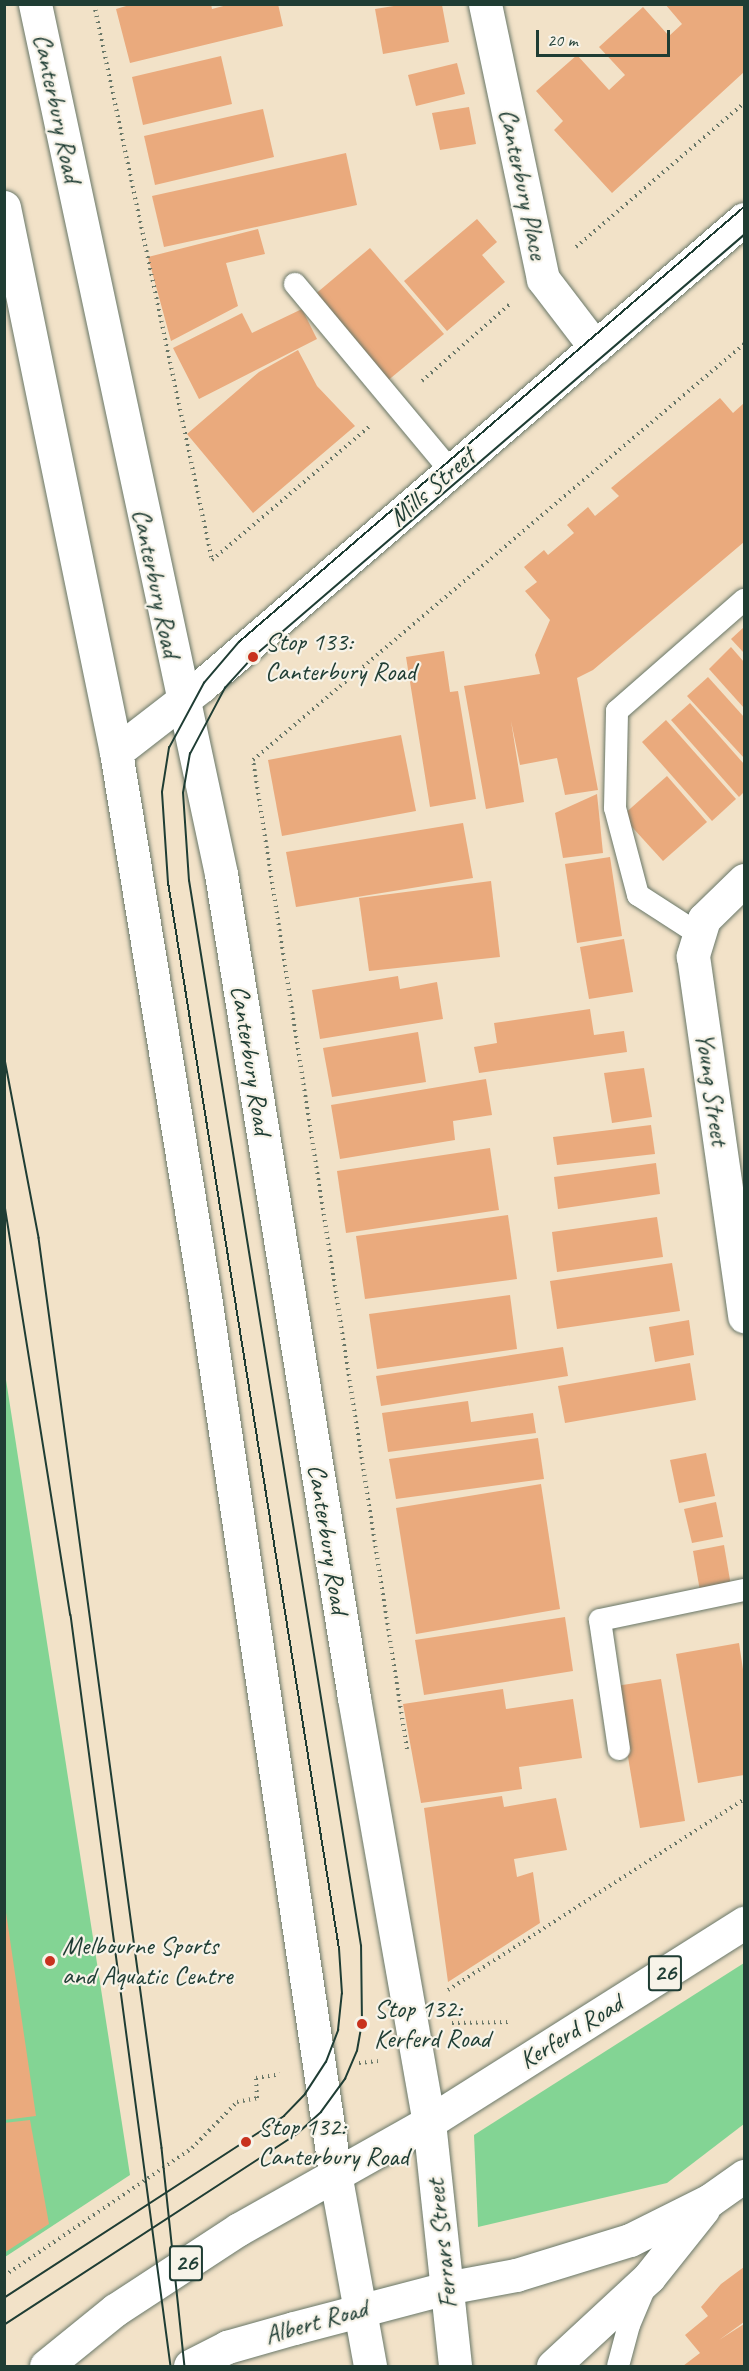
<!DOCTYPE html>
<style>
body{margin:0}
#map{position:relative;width:749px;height:2371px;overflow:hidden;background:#f2e2c8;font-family:Caveat,sans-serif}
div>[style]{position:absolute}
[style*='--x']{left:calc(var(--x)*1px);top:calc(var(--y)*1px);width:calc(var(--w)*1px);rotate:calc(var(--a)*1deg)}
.green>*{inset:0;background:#83d494}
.building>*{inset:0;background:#eaaa7d}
.path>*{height:4px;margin-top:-2px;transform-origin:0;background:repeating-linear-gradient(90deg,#697768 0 1.5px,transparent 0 6px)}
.roads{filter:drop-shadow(0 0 2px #697768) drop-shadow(0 0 2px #697768)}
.lane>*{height:22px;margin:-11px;padding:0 11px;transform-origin:11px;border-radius:11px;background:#fff}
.street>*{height:33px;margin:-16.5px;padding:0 16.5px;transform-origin:16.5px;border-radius:16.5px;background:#fff}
.secondary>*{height:33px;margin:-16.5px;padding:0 16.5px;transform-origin:16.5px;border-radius:16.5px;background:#fff}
.primary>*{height:33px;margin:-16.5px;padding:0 16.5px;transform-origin:16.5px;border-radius:16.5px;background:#fff}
.tram>*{height:1.5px;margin:-0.75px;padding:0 0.75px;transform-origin:0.75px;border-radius:0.75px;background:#1f3d34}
.dots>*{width:16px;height:16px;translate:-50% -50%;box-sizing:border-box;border:3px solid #f7f3e8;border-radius:50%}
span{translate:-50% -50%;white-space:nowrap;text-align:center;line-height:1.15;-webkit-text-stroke:4.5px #f7f3e8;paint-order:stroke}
.shield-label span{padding:2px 4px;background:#f7f3e8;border:2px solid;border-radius:4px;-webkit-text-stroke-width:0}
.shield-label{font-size:24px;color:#1f3d34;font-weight:700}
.street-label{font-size:26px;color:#1f3d34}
.poi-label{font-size:26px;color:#1f3d34}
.left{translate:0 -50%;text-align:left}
.frame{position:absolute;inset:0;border:6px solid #1f3d34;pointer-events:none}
.scale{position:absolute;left:536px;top:30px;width:134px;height:27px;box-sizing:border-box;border:3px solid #1f3d34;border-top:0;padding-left:8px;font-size:18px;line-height:21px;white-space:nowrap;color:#1f3d34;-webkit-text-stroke:4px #f7f3e8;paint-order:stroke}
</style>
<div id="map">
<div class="green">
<div style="clip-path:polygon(4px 1367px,130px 2175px,5px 2257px,4px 2257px)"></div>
<div style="clip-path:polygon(744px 1963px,744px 2124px,667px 2183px,478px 2227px,474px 2135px)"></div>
</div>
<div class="building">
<div style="clip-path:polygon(133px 4px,211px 4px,212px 9px,231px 4px,278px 4px,283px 26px,130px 63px,116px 9px)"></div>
<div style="clip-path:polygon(665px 4px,744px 4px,744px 72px,612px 193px,554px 130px,563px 121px,536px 91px,577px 55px,609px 90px,625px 75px,599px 47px,643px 7px,669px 36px,682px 24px)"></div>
<div style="clip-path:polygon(400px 5px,442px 5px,449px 42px,383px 54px,375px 9px)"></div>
<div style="clip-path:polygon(221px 56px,232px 104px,143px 125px,132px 77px)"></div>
<div style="clip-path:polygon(457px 63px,465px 94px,416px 106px,408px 75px)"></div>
<div style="clip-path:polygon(469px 107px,476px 144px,440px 150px,432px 113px)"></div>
<div style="clip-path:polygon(263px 109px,274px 157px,155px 185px,144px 136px)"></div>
<div style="clip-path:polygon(346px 153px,357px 205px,164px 247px,152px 196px)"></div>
<div style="clip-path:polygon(477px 219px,497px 242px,482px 255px,505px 282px,447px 331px,404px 281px)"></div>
<div style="clip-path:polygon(258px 229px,265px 254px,226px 263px,238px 306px,171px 341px,148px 257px)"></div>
<div style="clip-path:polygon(370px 248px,444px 334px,386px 382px,313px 296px)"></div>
<div style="clip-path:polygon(302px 309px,317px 339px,199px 399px,173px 348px,242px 313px,252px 333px)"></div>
<div style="clip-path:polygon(298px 350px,317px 386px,355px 426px,253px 513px,187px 434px,259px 372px)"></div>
<div style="clip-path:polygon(720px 398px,733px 413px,744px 403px,744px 542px,593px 670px,577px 678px,598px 790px,565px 795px,557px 758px,520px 765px,511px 721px,524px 802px,486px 809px,464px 686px,540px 674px,535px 655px,550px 620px,525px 591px,537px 582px,524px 567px,544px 550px,548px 555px,574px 533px,567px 525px,588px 507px,595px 516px,619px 496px,611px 488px)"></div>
<div style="clip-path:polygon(744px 627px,744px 653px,731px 639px)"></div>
<div style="clip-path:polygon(731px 647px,744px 662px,744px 708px,709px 669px)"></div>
<div style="clip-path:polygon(444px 651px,450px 692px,458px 691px,476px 799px,430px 807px,406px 657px)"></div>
<div style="clip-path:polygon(708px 677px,744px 717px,744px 758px,687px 696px)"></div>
<div style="clip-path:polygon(690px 703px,744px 764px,744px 792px,739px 797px,671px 720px)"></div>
<div style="clip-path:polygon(666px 720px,736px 799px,712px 821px,642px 742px)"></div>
<div style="clip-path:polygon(401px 735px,416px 811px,282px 836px,268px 760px)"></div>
<div style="clip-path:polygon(667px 776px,707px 822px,663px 861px,622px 816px)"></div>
<div style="clip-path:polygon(597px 794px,603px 853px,563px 858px,555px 813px)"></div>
<div style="clip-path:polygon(463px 823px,473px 878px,296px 907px,286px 852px)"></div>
<div style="clip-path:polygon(610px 857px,622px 936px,577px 943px,565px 864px)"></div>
<div style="clip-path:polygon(491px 881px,500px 957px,369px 971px,359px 898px)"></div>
<div style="clip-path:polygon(624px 939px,633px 992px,589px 999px,580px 947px)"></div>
<div style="clip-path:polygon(398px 976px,400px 989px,437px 982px,443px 1019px,320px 1039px,312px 990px)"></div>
<div style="clip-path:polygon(590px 1009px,594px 1035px,624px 1031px,627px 1052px,479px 1073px,474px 1047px,497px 1043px,494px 1023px)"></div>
<div style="clip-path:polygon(418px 1032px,426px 1082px,332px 1097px,323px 1048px)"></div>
<div style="clip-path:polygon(644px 1068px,652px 1117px,612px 1123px,604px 1073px)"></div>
<div style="clip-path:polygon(486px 1079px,492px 1115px,453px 1121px,455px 1140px,340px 1159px,331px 1105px)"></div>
<div style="clip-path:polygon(651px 1125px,655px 1154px,557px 1165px,553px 1137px)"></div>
<div style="clip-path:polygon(490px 1148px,499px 1210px,346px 1233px,337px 1171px)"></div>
<div style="clip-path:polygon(656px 1163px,660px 1194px,558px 1209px,554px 1177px)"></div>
<div style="clip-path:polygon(508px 1215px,517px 1279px,365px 1299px,356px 1236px)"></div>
<div style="clip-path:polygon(657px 1217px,663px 1257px,557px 1272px,552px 1232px)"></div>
<div style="clip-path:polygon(672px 1263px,680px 1311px,557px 1329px,550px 1281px)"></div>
<div style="clip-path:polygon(510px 1295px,517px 1349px,377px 1369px,369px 1314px)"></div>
<div style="clip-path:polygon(689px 1320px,694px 1355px,655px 1362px,649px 1327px)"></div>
<div style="clip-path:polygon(563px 1347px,568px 1376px,381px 1406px,376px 1376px)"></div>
<div style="clip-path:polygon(690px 1363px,696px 1400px,565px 1423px,558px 1386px)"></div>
<div style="clip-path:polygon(468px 1401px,471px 1422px,533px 1413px,536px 1433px,388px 1452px,382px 1413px)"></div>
<div style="clip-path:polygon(538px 1438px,544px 1479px,396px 1499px,389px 1459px)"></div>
<div style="clip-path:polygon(706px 1453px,715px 1496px,679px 1503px,670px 1460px)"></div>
<div style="clip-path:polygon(541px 1484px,560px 1609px,416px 1634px,396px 1508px)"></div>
<div style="clip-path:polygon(716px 1502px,723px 1537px,692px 1543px,684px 1509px)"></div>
<div style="clip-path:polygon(724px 1545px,731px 1586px,700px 1591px,693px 1551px)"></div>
<div style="clip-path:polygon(565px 1617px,573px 1671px,424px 1695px,415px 1640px)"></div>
<div style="clip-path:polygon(739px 1643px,744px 1676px,744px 1775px,698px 1783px,676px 1654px)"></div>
<div style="clip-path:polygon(661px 1679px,685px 1821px,640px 1828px,616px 1686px)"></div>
<div style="clip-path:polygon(503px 1689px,506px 1709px,573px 1699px,582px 1758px,519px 1767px,522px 1789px,421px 1803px,403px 1704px)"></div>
<div style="clip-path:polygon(502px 1796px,504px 1807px,556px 1798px,567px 1850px,514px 1859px,517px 1877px,533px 1872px,540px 1923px,448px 1982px,424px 1808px)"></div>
<div style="clip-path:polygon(4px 1899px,36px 2116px,4px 2120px)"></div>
<div style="clip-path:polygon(30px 2120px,49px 2224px,4px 2253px,4px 2123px)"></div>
<div style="clip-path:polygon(744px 2267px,744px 2322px,719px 2340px,744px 2324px,744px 2366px,683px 2366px,700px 2353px,685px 2335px,708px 2316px,701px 2307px,721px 2284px)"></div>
</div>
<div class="path">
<div style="--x:94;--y:4;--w:568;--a:78.02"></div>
<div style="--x:212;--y:560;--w:206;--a:-40.3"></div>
<div style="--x:576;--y:247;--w:221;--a:-40.6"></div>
<div style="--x:422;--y:381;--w:118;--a:-41.2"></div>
<div style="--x:407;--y:1749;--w:1001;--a:-98.85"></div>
<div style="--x:253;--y:760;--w:644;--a:-40.27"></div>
<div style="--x:448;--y:1990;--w:352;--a:-32.8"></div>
<div style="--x:452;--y:2023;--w:58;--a:-1"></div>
<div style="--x:359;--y:2063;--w:19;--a:-6"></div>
<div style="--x:4;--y:2276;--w:227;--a:-34.2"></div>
<div style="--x:192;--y:2148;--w:64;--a:-45.6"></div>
<div style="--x:237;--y:2102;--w:20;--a:-11"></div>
<div style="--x:257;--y:2098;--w:20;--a:-93"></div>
<div style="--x:256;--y:2078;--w:24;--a:-9"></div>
</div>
<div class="roads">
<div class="lane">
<div style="--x:295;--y:284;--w:244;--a:50.2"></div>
<div style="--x:697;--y:933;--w:70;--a:-147.2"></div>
<div style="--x:638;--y:895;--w:90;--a:-104.8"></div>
<div style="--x:615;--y:808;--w:97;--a:-88.8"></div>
<div style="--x:617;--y:711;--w:169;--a:-41.2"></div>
<div style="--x:619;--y:1749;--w:130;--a:-98.4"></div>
<div style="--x:600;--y:1620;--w:147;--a:-11.8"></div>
<div style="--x:618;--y:2366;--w:42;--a:-75"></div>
<div style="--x:629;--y:2325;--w:41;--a:-67.2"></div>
</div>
<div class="street">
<div style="--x:485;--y:4;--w:281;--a:78.1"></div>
<div style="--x:543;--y:279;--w:86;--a:52.6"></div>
<div style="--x:744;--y:880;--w:56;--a:135.7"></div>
<div style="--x:704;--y:919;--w:39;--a:107"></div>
<div style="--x:693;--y:956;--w:364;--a:81.9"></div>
</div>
<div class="secondary">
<div style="--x:116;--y:752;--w:108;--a:-37.8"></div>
<div style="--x:201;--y:686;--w:716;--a:-40.7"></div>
</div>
<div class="primary">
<div style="--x:35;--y:4;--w:890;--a:77.93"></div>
<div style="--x:221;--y:874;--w:835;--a:80.83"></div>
<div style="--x:354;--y:1698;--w:431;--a:80"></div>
<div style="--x:429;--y:2122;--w:245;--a:83.9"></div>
<div style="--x:4;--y:207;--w:556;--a:78.39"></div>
<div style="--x:116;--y:752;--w:545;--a:80.71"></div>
<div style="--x:204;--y:1290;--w:893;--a:81.56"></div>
<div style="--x:335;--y:2173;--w:196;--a:79.7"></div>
<div style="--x:46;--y:2366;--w:89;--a:-39.1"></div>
<div style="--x:115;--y:2310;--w:148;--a:-33.2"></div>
<div style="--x:239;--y:2229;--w:218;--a:-29.4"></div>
<div style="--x:429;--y:2122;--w:373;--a:-32.3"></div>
<div style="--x:190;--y:2366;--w:42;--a:-27.2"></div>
<div style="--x:227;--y:2347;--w:70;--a:-15.8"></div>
<div style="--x:294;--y:2328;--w:157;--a:-14.7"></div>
<div style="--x:446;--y:2288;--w:71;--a:-10.5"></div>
<div style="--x:516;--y:2275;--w:119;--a:-17.1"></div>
<div style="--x:630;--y:2240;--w:89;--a:-26.6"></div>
<div style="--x:710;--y:2200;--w:42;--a:-35.2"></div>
<div style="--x:553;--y:2366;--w:131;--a:-42.8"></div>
<div style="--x:649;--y:2277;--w:87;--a:-51.5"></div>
</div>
</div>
<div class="tram">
<div style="--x:4;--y:1054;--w:187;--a:79.2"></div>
<div style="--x:39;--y:1238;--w:918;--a:82.3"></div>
<div style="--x:162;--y:2148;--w:219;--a:84"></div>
<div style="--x:4;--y:1199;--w:421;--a:80.9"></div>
<div style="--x:71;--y:1615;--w:758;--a:82.42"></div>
<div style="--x:4;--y:2298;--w:334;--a:-33"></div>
<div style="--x:284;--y:2116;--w:30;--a:-46"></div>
<div style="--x:305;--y:2094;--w:38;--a:-57"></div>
<div style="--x:326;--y:2062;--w:34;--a:-69"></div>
<div style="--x:338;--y:2030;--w:36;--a:-84"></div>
<div style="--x:342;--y:1994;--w:45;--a:-93.8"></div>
<div style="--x:339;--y:1949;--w:1080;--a:-99.11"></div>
<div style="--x:168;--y:883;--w:91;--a:-93.8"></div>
<div style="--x:162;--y:792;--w:45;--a:-81"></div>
<div style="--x:169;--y:748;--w:74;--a:-61.7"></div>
<div style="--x:204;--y:683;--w:54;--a:-49.5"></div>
<div style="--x:239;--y:642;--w:667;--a:-40.74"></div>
<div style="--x:4;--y:2325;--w:351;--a:-33.1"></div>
<div style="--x:298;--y:2133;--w:31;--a:-42"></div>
<div style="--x:321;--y:2112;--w:41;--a:-54"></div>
<div style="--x:345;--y:2079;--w:30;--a:-67"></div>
<div style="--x:357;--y:2051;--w:27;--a:-80"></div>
<div style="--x:362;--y:2024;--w:78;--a:-90.7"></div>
<div style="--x:361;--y:1946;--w:1079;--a:-99.17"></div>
<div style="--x:189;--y:881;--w:88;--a:-93.9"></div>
<div style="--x:183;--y:793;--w:40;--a:-80"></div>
<div style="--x:190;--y:754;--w:75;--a:-62.1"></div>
<div style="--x:225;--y:688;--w:42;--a:-47.9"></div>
<div style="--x:253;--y:657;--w:647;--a:-40.68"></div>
</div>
<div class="dots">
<div style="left:253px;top:657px;background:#c8321e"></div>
<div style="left:50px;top:1961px;background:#c8321e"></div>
<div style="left:362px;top:2024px;background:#c8321e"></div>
<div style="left:246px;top:2142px;background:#c8321e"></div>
</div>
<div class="shield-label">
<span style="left:665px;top:1973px">26</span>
<span style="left:186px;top:2263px">26</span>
</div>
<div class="street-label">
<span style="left:57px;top:108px;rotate:78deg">Canterbury Road</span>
<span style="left:523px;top:184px;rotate:78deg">Canterbury Place</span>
<span style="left:432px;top:487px;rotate:-41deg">Mills Street</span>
<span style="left:156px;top:583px;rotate:78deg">Canterbury Road</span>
<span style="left:251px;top:1060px;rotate:81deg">Canterbury Road</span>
<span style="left:712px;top:1089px;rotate:82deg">Young Street</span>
<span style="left:328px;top:1539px;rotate:81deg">Canterbury Road</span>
<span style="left:571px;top:2032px;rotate:-32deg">Kerferd Road</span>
<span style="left:442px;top:2244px;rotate:-96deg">Ferrars Street</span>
<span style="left:316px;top:2322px;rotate:-16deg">Albert Road</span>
</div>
<div class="poi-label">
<span class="left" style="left:265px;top:657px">Stop 133:<br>Canterbury Road</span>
<span class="left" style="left:62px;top:1961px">Melbourne Sports<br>and Aquatic Centre</span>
<span class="left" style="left:374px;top:2024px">Stop 132:<br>Kerferd Road</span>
<span class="left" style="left:258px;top:2142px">Stop 132:<br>Canterbury Road</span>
</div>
<div class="frame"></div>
<div class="scale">20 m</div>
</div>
